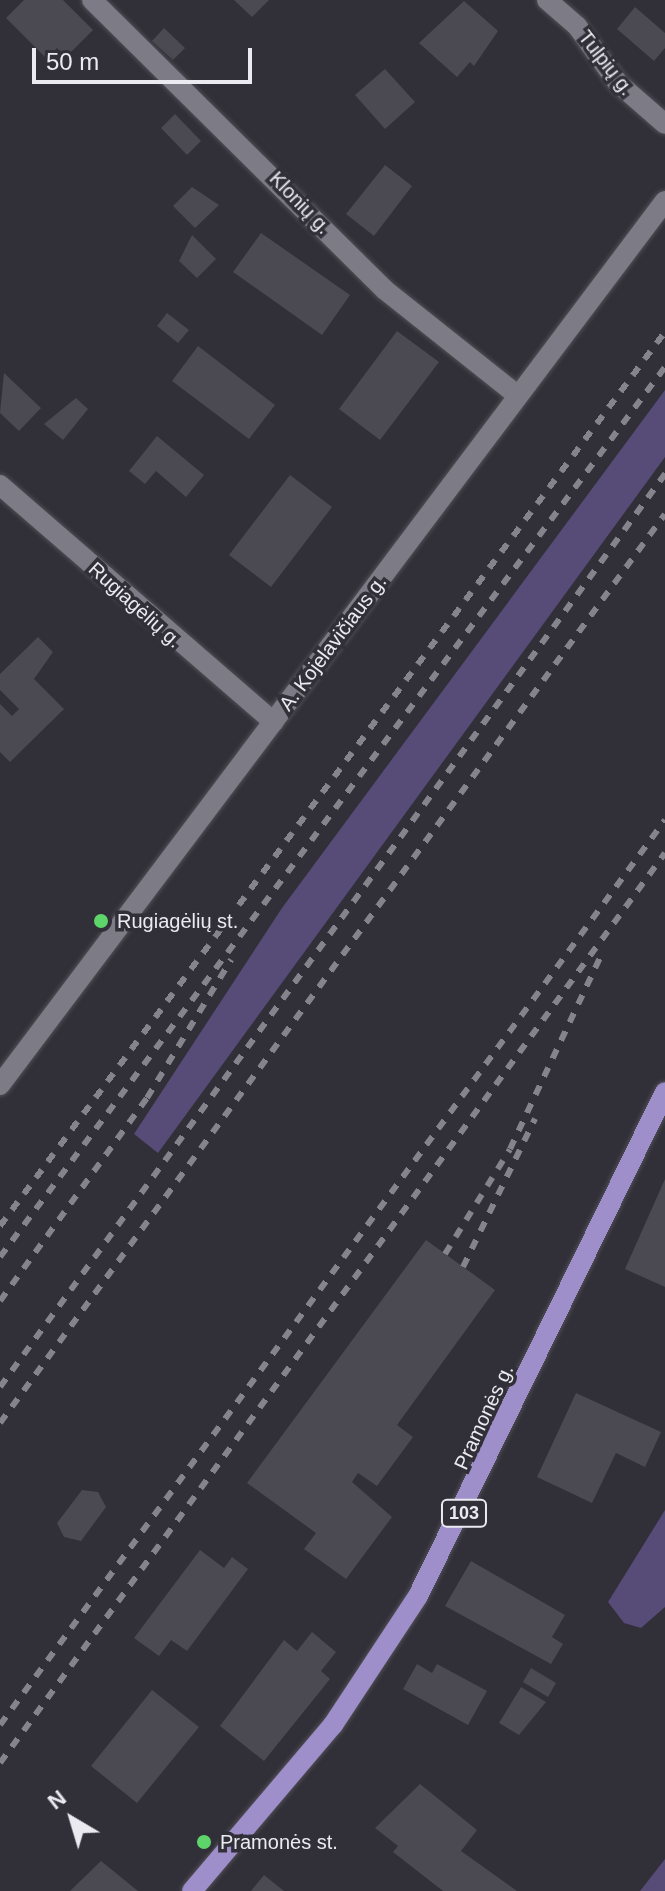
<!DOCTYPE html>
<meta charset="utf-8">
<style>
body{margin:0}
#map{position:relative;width:665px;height:1891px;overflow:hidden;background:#312f38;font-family:Helvetica,sans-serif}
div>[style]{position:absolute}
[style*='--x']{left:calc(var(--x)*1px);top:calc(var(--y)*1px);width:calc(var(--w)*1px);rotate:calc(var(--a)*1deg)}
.green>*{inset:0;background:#574b77}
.building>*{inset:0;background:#4b4952}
.roads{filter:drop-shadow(0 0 2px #504e55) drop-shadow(0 0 2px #504e55)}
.street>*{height:20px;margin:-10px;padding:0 10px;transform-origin:10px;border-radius:10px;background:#7d7b85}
.primary>*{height:20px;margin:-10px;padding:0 10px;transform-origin:10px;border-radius:10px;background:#9e8ec9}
.rail>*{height:6px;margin-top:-3px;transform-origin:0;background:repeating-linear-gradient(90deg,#85848c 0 10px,transparent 0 20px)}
.dots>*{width:22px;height:22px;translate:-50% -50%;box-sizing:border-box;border:4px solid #312f38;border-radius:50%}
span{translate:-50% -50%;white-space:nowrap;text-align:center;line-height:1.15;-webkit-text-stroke:7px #312f38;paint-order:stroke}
.shield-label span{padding:2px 6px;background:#312f38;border:2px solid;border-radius:6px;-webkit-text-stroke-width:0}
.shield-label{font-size:18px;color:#ebeaf0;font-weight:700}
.street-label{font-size:20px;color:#ebeaf0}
.poi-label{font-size:20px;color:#ebeaf0}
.left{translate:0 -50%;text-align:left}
.north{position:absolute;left:32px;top:1779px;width:80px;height:80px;-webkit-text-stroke:6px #312f38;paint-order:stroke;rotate:322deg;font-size:22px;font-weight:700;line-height:32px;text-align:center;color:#ebeaf0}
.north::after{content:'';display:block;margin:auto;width:28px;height:36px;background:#ebeaf0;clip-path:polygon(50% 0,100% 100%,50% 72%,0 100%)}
.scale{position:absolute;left:32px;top:48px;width:220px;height:36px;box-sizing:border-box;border:4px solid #ebeaf0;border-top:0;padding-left:10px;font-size:24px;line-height:28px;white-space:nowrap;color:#ebeaf0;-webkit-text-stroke:6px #312f38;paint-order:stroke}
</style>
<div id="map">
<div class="green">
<div style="clip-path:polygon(665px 390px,665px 457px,158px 1153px,134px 1134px,282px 908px)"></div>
<div style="clip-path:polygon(665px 1510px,665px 1607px,641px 1628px,624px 1623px,608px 1602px)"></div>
<div style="clip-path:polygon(665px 1859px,665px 1891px,640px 1891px)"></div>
</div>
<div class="building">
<div style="clip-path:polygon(24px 0,63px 0,93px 30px,66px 57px,57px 48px,47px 59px,6px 18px)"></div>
<div style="clip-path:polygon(234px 0,269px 0,252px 17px)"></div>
<div style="clip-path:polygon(464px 1px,498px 31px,474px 66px,470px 62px,457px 77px,419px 43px)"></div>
<div style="clip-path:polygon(635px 7px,665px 33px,665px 48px,654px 61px,617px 29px)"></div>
<div style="clip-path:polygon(164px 28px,185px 48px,173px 60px,152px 41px)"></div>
<div style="clip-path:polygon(385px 69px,415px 102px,385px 129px,355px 95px)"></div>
<div style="clip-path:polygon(175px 114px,201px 141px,187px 155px,161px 128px)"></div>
<div style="clip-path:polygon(385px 165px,412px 186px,374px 236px,346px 214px)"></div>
<div style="clip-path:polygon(192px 187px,219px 205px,195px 228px,173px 206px)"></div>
<div style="clip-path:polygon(261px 233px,350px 295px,322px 335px,233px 272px)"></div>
<div style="clip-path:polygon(192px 235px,216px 259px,197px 278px,179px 261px)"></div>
<div style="clip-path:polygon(167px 313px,189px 330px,178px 343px,157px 326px)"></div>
<div style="clip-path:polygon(397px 331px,439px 362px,380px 440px,339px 409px)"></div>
<div style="clip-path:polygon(198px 346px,275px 405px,249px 439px,172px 381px)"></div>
<div style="clip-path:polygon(4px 373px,41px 408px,19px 431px,0 413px)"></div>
<div style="clip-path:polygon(76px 398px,88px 409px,63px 440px,44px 424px)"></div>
<div style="clip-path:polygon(157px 436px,204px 475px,186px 497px,156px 471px,145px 484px,129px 471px)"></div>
<div style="clip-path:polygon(290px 475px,332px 507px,271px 587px,229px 555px)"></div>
<div style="clip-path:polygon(38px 637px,53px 652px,34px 679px,64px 709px,10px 762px,0 752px,0 704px,12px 716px,19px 709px,0 690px,0 674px)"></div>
<div style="clip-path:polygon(665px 1179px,665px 1287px,625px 1269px)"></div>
<div style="clip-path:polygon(426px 1240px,495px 1290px,397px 1425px,413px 1437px,377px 1486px,358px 1473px,352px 1482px,392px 1517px,346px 1579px,304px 1549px,316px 1533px,247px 1483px)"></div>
<div style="clip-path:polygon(576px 1393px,661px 1432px,645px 1467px,616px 1453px,592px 1503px,537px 1477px)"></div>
<div style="clip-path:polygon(82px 1490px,98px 1492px,106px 1507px,81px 1541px,64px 1537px,57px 1523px)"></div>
<div style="clip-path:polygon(200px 1550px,224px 1568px,232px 1557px,248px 1569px,187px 1651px,171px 1640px,159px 1656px,134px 1638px)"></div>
<div style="clip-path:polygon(471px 1561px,565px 1615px,552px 1637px,563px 1644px,551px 1664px,445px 1606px)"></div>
<div style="clip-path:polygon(312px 1632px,336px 1652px,321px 1671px,330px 1679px,264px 1761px,220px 1726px,284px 1640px,297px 1651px)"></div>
<div style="clip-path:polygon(417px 1664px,432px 1673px,437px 1664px,487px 1691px,468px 1725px,403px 1689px)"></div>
<div style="clip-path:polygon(531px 1668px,556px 1683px,548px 1697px,523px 1682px)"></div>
<div style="clip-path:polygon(521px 1687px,546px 1702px,519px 1735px,499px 1723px)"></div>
<div style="clip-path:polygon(152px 1690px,199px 1727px,137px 1803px,91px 1766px)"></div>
<div style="clip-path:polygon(420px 1784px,477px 1830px,461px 1851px,517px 1891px,443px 1891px,393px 1852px,398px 1846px,375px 1828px)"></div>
<div style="clip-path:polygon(101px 1861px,138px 1891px,70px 1891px)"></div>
<div style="clip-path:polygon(264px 1875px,284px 1891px,251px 1891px)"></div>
</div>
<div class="roads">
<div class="street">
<div style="--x:92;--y:0;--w:412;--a:44.7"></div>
<div style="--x:385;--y:290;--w:169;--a:38.5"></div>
<div style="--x:547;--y:0;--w:40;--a:41"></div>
<div style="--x:577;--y:26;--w:70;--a:54.3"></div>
<div style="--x:618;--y:83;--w:62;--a:41.1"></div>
<div style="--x:0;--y:485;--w:362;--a:40.9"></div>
<div style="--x:0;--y:1085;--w:1106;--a:-53.05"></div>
</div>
<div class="primary">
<div style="--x:192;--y:1891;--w:218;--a:-49.7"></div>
<div style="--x:333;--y:1725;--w:154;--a:-56.6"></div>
<div style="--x:418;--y:1596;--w:561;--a:-63.89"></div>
</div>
</div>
<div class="rail">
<div style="--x:0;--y:1226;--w:1114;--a:-53.36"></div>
<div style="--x:445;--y:1254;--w:123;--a:-58.2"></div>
<div style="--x:510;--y:1149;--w:213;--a:-64.8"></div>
<div style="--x:0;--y:1257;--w:1111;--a:-53.23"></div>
<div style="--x:463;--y:1267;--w:165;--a:-64.1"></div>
<div style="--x:0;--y:1301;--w:251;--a:-54.1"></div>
<div style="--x:147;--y:1098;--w:162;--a:-58.7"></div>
<div style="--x:0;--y:1387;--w:1130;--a:-53.93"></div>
<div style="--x:0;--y:1423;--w:1126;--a:-53.81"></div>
<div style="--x:0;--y:1725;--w:1123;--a:-53.69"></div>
<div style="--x:0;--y:1763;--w:1127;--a:-53.84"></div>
</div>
<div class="dots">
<div style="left:101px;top:921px;background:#5ed56b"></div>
<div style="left:204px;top:1842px;background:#5ed56b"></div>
</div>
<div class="shield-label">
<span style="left:464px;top:1513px">103</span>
</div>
<div class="street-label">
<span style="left:606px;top:63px;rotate:52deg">Tulpių g.</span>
<span style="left:300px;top:203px;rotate:46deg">Klonių g.</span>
<span style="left:135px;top:605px;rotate:42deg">Rugiagėlių g.</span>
<span style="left:333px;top:643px;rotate:-53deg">A. Kojelavičiaus g.</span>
<span style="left:484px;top:1417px;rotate:-65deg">Pramonės g.</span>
</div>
<div class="poi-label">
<span class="left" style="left:117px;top:921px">Rugiagėlių st.</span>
<span class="left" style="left:220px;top:1842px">Pramonės st.</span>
</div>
<div class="north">N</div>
<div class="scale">50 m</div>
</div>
